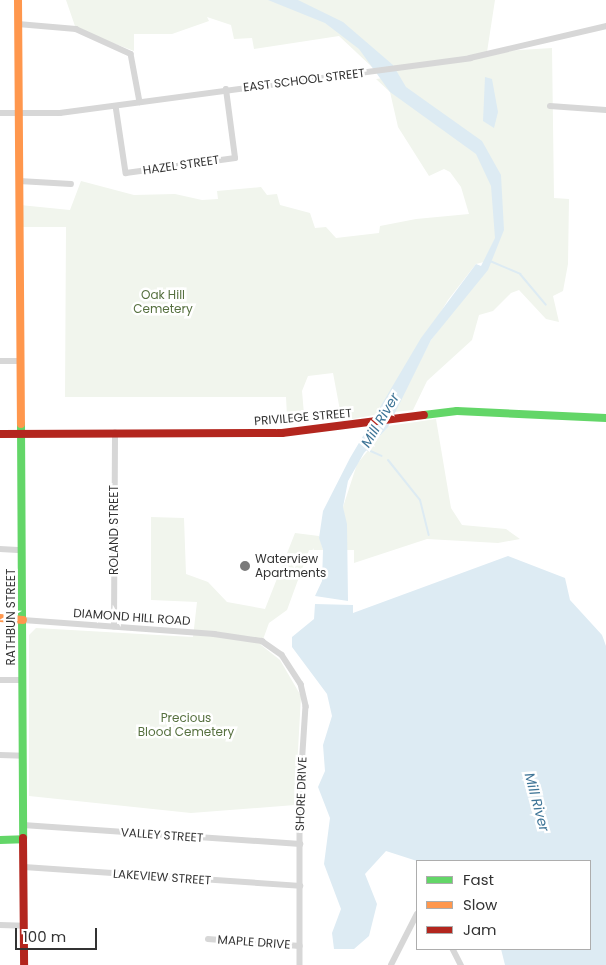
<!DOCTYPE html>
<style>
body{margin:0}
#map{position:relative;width:606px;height:965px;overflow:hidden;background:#fff;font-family:Poppins,sans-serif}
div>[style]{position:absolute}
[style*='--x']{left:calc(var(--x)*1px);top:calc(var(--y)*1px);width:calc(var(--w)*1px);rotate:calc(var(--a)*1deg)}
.green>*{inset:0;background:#f1f5ed}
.water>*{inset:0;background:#ddebf3}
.stream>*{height:2px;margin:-1px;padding:0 1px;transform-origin:1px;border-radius:1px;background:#ddebf3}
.street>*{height:5.5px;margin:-2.75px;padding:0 2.75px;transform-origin:2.75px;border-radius:2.75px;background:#d7d7d7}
.fast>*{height:8px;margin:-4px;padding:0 4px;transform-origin:4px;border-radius:4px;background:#63d668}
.slow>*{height:8px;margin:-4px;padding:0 4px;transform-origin:4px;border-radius:4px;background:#ff974d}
.jam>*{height:8px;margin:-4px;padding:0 4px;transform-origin:4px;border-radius:4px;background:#b3261e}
.dots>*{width:14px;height:14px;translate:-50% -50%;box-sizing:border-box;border:2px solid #fff;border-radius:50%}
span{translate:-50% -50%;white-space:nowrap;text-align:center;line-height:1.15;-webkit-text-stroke:5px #fff;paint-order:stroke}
.street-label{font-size:12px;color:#333}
.park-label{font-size:12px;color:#56703f}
.poi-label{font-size:12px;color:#333}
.left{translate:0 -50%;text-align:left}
.water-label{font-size:14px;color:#3f7597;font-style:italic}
.legend{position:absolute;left:416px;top:860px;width:175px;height:90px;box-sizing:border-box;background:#fff;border:1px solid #adadad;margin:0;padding:6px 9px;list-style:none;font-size:15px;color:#333}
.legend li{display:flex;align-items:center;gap:10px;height:25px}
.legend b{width:25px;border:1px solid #adadad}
.scale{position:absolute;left:15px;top:928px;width:82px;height:22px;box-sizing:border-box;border:2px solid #333;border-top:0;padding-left:6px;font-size:15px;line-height:18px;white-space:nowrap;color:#333;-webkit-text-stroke:4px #fff;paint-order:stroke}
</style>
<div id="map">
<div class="green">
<div style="clip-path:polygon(66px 0,495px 0,487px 52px,552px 48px,554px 198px,569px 199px,568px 264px,563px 291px,553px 296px,559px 322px,546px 319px,519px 290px,511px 293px,493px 311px,479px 315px,472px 340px,427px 381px,413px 410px,394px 412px,431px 340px,492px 260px,476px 264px,448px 300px,379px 414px,342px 421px,333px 373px,308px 376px,302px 391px,304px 414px,287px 416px,286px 397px,65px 397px,66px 227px,21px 227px,20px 205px,70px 210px,81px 181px,134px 195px,175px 194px,202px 200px,218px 199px,217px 191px,261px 187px,267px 195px,277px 194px,280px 205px,310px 213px,315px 228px,326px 227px,336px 238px,379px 233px,380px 226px,416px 219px,469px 214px,461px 187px,450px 172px,444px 169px,429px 176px,398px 127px,390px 92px,376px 79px,399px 76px,393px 65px,373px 68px,339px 36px,254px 49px,252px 38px,234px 39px,231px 25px,207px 17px,209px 21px,172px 34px,134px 34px,134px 51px,76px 29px)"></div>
<div style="clip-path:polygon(436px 419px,451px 508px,462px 525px,506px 529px,520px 539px,498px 543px,427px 539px,354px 563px,354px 550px,347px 550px,343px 507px,357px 464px,388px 426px)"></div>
<div style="clip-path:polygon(151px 517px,184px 518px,186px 574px,208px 582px,227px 602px,265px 609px,295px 533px,319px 536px,323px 550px,309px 550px,287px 610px,269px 623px,261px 645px,280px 660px,301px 696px,295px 805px,191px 813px,29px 796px,29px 635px,36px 628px,193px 637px,197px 602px,151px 600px)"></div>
</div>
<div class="water">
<div style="clip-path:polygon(268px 0,298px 0,343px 22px,393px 65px,406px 87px,482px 141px,501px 175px,504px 230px,488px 270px,431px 340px,388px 427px,364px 453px,348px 481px,343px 507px,347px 524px,348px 601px,315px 596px,322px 581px,323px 550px,319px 538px,323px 511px,350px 458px,421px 338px,476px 264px,481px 266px,495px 238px,491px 186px,476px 154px,390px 92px,359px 49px,325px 23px)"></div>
<div style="clip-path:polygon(485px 77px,492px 79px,498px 112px,494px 128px,483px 121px)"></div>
<div style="clip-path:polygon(508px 556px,565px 578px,570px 600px,602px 635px,606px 646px,606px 965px,505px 965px,501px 949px,590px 949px,590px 861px,417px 861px,386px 851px,365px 874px,377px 904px,369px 936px,354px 949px,334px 949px,332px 933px,341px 909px,324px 864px,330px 818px,318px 787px,325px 771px,323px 745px,332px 716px,327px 694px,292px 647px,292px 637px,314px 619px,315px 604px,353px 605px,353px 613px)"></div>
</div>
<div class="stream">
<div style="--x:490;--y:261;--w:33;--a:23"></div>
<div style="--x:520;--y:274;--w:40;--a:50"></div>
<div style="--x:366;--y:449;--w:17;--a:24"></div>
<div style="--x:388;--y:460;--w:51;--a:51.3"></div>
<div style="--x:420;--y:500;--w:36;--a:76"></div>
</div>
<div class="street">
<div style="--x:18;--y:24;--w:58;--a:4.9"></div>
<div style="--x:76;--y:29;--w:60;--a:24.4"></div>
<div style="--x:131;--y:54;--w:49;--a:79.4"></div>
<div style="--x:116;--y:106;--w:68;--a:81.5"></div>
<div style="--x:126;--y:173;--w:110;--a:-7.8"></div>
<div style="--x:235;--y:158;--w:69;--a:-97.5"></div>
<div style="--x:550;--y:106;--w:56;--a:4.1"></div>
<div style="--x:0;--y:113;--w:60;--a:0"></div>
<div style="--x:60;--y:113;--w:414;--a:-7.6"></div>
<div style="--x:470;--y:58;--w:140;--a:-13.2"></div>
<div style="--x:19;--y:181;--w:52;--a:3.3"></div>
<div style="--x:0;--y:361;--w:21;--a:0"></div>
<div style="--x:0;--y:549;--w:22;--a:3"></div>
<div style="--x:23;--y:620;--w:192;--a:4.2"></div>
<div style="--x:214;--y:634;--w:49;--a:8.3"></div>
<div style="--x:262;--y:641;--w:24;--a:35"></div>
<div style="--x:282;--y:655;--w:35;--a:57"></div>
<div style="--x:301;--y:684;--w:23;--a:77"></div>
<div style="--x:306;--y:706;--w:92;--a:93.7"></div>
<div style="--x:300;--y:798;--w:167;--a:90"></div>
<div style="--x:114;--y:627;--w:194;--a:-89.7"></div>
<div style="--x:0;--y:680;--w:23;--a:0"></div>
<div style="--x:0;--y:755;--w:23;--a:2"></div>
<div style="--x:23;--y:825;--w:278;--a:3.9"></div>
<div style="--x:24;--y:867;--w:277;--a:3.9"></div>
<div style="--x:0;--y:925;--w:24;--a:2"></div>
<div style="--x:208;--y:939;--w:92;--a:4.4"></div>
<div style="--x:453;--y:949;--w:18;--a:63"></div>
<div style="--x:391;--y:965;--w:57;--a:-63"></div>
</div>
<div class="fast">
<div style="--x:424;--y:415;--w:33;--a:-7"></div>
<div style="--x:457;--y:411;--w:149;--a:2.7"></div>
<div style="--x:21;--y:424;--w:414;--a:89.7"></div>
<div style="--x:0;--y:840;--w:23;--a:-2"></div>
</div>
<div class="slow">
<div style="--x:18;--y:0;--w:424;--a:89.6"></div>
<div style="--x:0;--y:618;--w:23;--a:5"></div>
</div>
<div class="jam">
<div style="--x:0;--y:434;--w:282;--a:-0.2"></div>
<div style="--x:282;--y:433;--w:143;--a:-7.2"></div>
<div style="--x:23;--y:838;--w:127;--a:89.5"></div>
</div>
<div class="dots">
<div style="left:245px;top:566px;background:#7a7a7a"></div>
</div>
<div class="street-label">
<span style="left:304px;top:80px;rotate:-7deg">EAST SCHOOL STREET</span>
<span style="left:181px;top:165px;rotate:-8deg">HAZEL STREET</span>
<span style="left:303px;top:417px;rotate:-5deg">PRIVILEGE STREET</span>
<span style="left:114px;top:530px;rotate:-90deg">ROLAND STREET</span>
<span style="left:11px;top:617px;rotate:-90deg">RATHBUN STREET</span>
<span style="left:132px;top:617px;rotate:4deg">DIAMOND HILL ROAD</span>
<span style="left:301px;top:794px;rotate:-88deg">SHORE DRIVE</span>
<span style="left:162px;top:835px;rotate:4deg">VALLEY STREET</span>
<span style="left:162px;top:877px;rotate:4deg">LAKEVIEW STREET</span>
<span style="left:254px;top:942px;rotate:4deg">MAPLE DRIVE</span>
</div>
<div class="park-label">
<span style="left:163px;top:302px">Oak Hill<br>Cemetery</span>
<span style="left:186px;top:725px">Precious<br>Blood Cemetery</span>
</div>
<div class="poi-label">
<span class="left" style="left:255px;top:566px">Waterview<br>Apartments</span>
</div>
<div class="water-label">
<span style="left:380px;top:420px;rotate:-59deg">Mill River</span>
<span style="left:537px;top:802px;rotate:75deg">Mill River</span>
</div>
<ul class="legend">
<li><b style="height:6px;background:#63d668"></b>Fast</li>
<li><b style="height:6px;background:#ff974d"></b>Slow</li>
<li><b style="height:6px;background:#b3261e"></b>Jam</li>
</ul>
<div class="scale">100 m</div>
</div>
